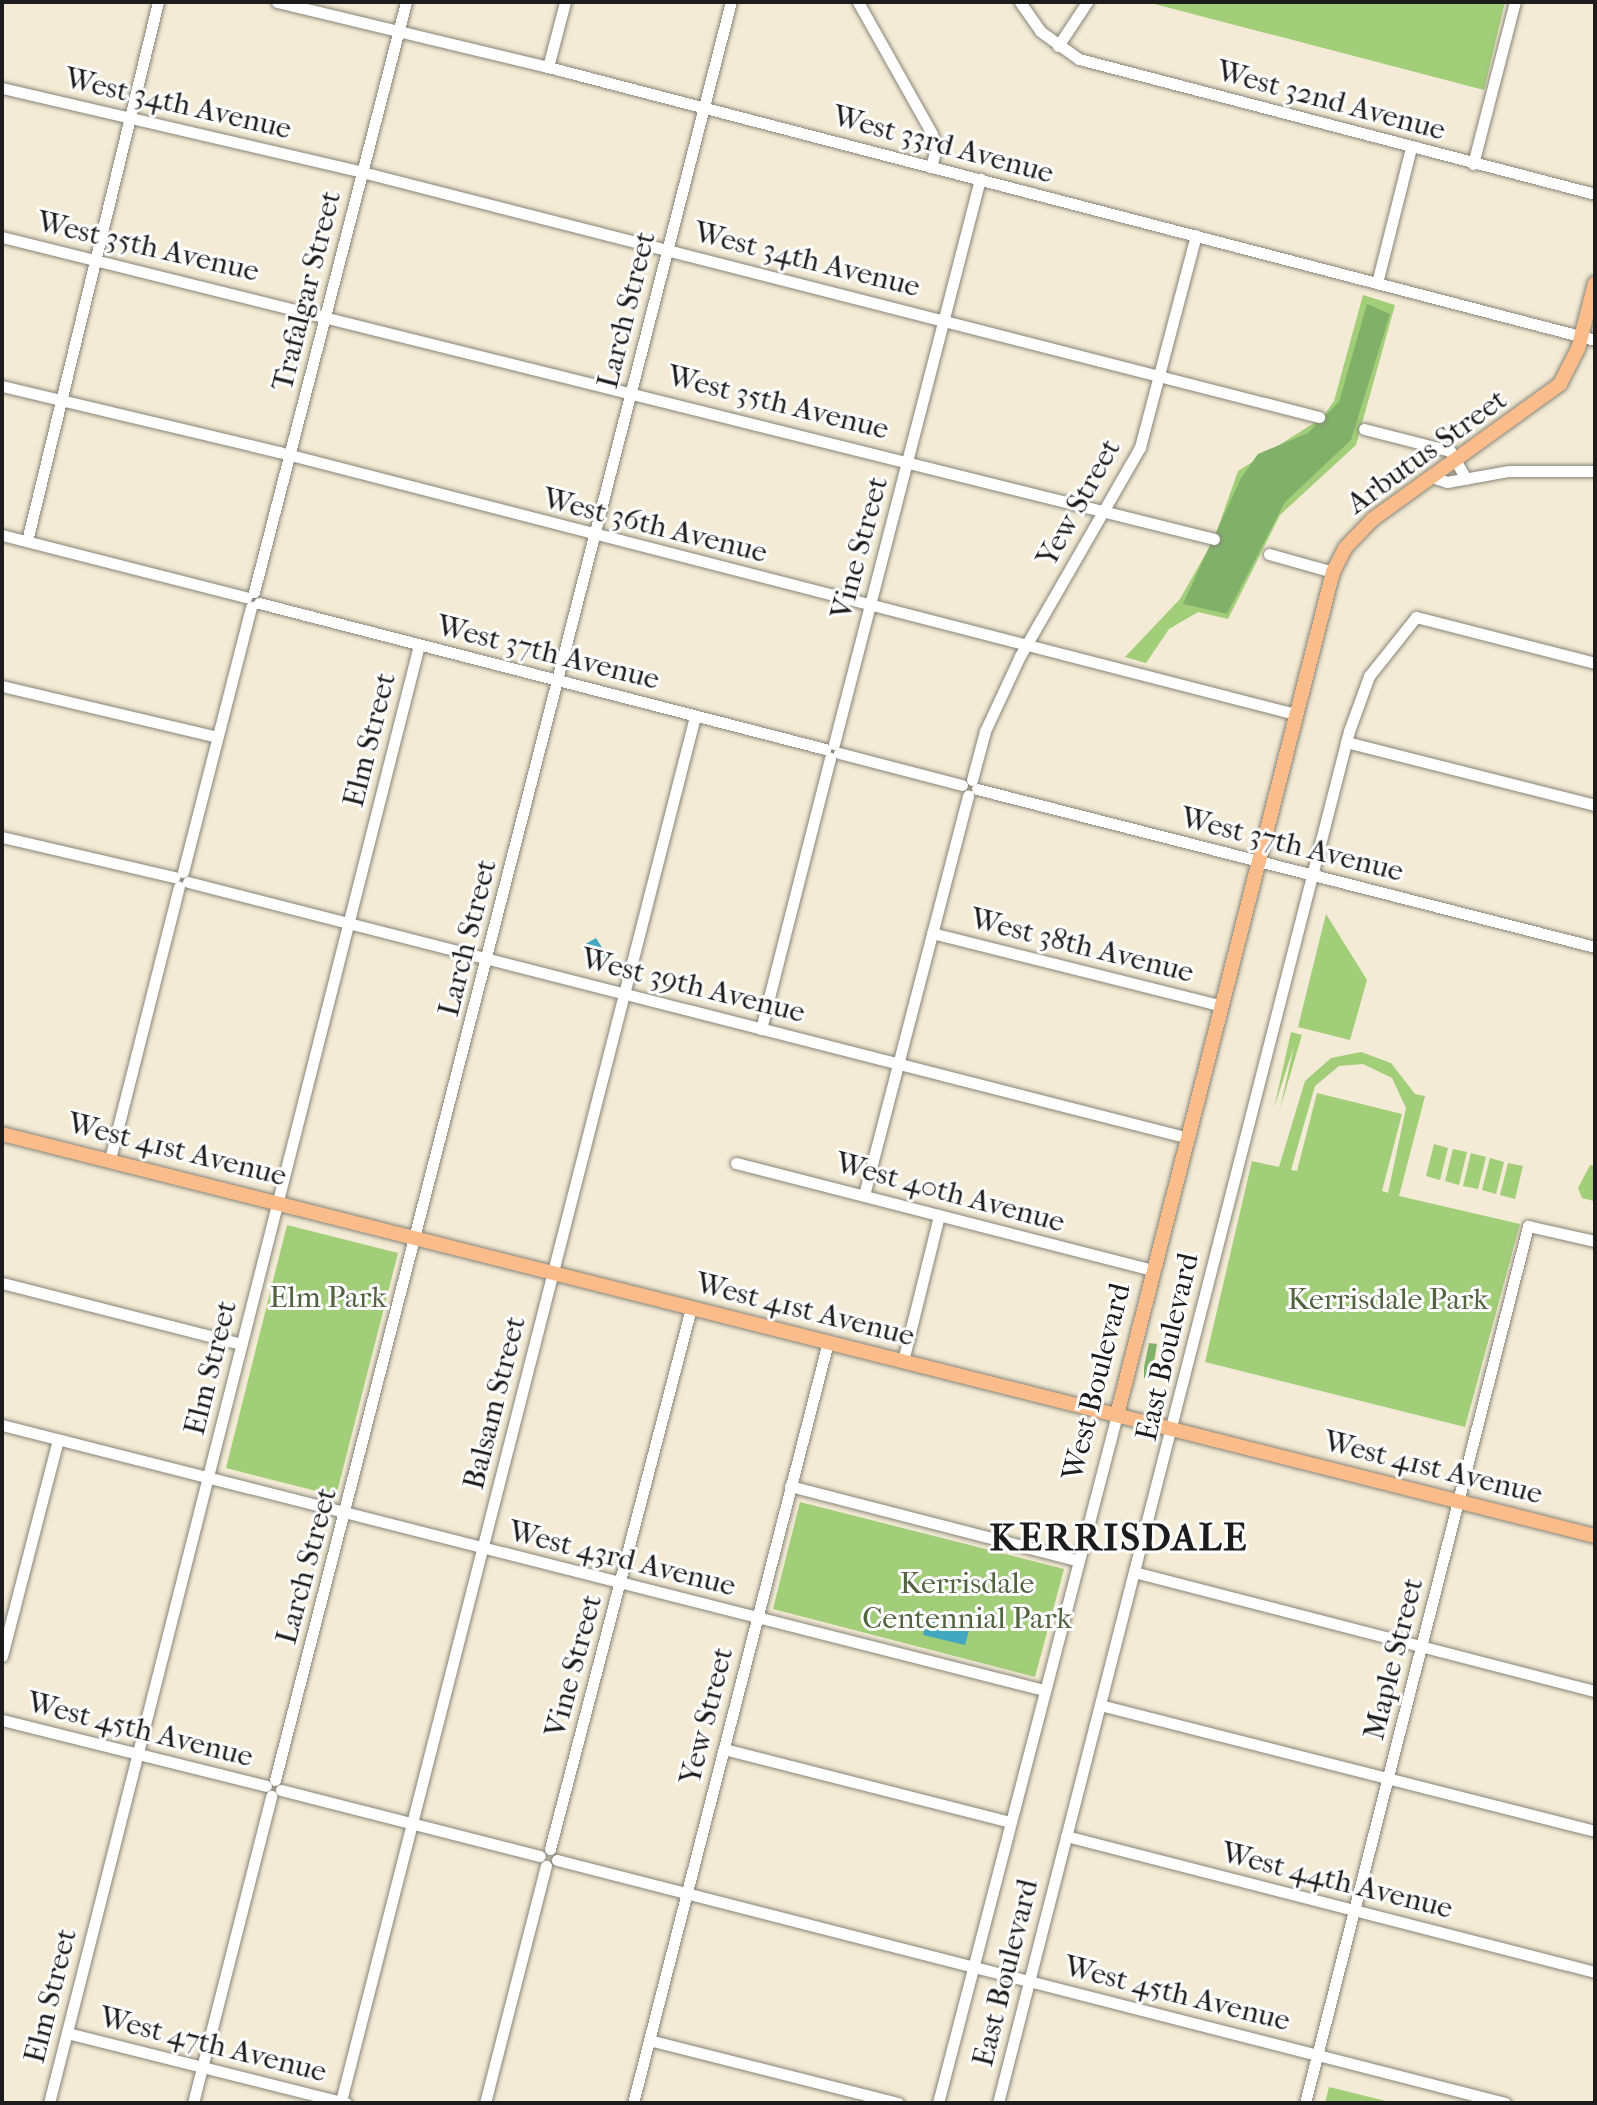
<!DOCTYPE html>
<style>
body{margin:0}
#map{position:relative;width:1597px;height:2105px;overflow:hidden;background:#f3ebd5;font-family:"IM FELL French Canon",serif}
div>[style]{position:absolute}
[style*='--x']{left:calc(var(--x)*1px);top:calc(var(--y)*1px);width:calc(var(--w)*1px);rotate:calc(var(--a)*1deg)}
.green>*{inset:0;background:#a2cd79}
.forest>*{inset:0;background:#81b069}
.water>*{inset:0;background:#42a8c2}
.roads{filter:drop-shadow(0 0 2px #888478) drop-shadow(0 0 2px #888478)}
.minor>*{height:11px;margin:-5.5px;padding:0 5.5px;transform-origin:5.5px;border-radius:5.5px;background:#fff}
.major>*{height:14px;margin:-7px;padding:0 7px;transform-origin:7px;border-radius:7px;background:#f9bc8a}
span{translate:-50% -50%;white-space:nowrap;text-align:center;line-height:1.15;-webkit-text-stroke:6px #fff;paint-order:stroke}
.street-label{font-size:30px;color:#1c1c1c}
.park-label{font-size:30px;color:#526341}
.district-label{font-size:38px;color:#1c1c1c;font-weight:700;letter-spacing:2px}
.frame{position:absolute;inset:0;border:4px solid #1c1c1c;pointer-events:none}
</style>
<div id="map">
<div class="green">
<div style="clip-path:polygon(1147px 2px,1505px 2px,1484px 90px)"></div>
<div style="clip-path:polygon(1363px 295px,1395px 305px,1356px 445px,1280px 515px,1228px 619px,1198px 612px,1169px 629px,1146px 663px,1125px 657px,1180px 599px,1214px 539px,1238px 471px,1322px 418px,1334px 401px)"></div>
<div style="clip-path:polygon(1326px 914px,1367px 980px,1350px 1040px,1298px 1027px)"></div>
<div style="clip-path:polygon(1291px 1032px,1302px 1035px,1280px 1109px,1294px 1046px,1274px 1108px)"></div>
<div style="clip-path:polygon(evenodd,1361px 1052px,1391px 1063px,1415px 1094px,1425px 1096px,1399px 1196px,1520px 1224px,1465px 1427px,1205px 1362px,1252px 1161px,1279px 1167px,1305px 1081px,1331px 1058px,1361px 1052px,1363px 1064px,1392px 1078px,1406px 1108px,1388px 1193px,1382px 1191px,1402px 1114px,1317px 1093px,1297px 1171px,1291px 1170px,1315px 1086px,1339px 1066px,1363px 1064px)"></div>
<div style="clip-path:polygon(1434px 1144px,1448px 1148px,1440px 1180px,1426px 1176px)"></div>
<div style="clip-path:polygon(1453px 1149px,1467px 1152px,1459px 1185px,1445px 1181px)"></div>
<div style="clip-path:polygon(1471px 1153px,1486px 1157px,1478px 1189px,1463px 1186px)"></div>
<div style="clip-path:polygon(1490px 1158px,1504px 1162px,1496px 1194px,1482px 1190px)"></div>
<div style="clip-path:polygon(1508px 1163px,1523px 1166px,1515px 1199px,1500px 1195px)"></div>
<div style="clip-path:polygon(1590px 1165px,1595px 1166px,1594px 1201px,1582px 1198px,1578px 1188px)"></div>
<div style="clip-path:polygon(287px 1225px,398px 1253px,336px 1496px,226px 1468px)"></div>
<div style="clip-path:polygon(800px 1502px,1064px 1569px,1035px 1677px,773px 1609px)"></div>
<div style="clip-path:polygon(1329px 2087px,1394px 2103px,1325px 2103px)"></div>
</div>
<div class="forest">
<div style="clip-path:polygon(1367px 304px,1390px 314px,1351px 440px,1285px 502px,1227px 614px,1183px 604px,1241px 478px,1258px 454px,1308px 433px,1339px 402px)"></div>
<div style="clip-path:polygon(1149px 1343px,1157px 1344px,1151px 1380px,1144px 1378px,1144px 1367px)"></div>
</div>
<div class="water">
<div style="clip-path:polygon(596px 938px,606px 954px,604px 962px,595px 960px,596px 948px,582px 946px)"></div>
<div style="clip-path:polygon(927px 1617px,970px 1627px,965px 1645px,923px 1635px)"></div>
</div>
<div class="roads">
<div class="minor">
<div style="--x:277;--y:2;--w:279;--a:13.5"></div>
<div style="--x:548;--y:67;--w:1082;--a:14.61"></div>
<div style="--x:858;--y:2;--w:151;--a:60.7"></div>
<div style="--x:932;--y:134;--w:15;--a:74"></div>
<div style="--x:936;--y:148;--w:20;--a:105"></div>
<div style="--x:1020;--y:2;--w:35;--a:55"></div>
<div style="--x:1040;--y:31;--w:48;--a:35.7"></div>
<div style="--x:1079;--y:59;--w:533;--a:14.66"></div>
<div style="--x:1058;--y:46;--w:53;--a:-56.6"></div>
<div style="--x:548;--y:67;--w:67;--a:-75.3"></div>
<div style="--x:2;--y:88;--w:370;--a:13.1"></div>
<div style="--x:362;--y:172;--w:988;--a:14.36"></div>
<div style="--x:1473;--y:164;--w:167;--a:-75.5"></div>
<div style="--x:2;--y:237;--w:1249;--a:13.99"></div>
<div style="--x:1377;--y:283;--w:139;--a:-75.9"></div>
<div style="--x:2;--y:386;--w:285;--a:13.4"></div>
<div style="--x:279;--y:452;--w:1049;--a:14.46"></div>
<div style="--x:1364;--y:429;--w:89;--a:14.3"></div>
<div style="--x:1450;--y:451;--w:32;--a:60"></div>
<div style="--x:1432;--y:477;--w:16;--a:18"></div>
<div style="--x:1447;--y:482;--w:63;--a:-10.1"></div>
<div style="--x:1509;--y:471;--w:86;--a:0"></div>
<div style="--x:2;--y:535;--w:252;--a:14.3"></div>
<div style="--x:27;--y:541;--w:555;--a:-76.34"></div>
<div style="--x:1269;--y:554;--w:66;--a:15.7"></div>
<div style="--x:254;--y:592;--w:609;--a:-75.55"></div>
<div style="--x:259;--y:603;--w:585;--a:14.46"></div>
<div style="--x:2;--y:686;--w:221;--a:13.3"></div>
<div style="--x:1346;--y:742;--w:257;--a:14.2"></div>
<div style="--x:834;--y:744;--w:584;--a:-75.51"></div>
<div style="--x:839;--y:753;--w:127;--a:14.6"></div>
<div style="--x:972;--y:780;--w:51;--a:-75.1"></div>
<div style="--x:985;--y:731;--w:83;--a:-65"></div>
<div style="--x:1020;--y:656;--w:241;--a:-60.1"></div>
<div style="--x:1140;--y:447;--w:219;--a:-75.2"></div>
<div style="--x:977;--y:789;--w:638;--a:14.34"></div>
<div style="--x:2;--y:837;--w:177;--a:13.1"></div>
<div style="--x:183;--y:872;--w:274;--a:-75.6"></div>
<div style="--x:188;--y:882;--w:1029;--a:14.35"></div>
<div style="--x:932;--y:933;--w:296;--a:14.1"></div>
<div style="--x:761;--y:1029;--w:280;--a:-75.7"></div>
<div style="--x:110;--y:1159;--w:281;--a:-75.8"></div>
<div style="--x:736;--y:1163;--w:430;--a:14.4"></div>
<div style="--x:864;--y:1195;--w:413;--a:-75.4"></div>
<div style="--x:2;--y:1283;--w:247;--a:14.3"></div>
<div style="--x:903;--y:1361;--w:150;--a:-76.1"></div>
<div style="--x:2;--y:1425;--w:1075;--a:14.27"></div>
<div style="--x:790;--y:1486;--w:296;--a:14.5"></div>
<div style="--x:1134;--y:1572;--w:476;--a:14.5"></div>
<div style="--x:2;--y:1656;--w:223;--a:-75.5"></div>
<div style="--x:1100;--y:1705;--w:511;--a:14.28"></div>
<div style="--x:2;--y:1720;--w:272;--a:14"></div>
<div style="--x:724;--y:1749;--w:295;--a:14.3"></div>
<div style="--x:275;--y:1780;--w:1836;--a:-75.62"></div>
<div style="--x:281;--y:1790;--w:267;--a:14.3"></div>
<div style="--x:1066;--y:1836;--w:546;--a:14.42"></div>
<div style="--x:550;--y:1849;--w:559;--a:-75.39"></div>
<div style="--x:557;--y:1860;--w:979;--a:14.38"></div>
<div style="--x:67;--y:2033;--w:288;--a:14.1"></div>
<div style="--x:649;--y:2040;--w:257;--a:14.2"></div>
<div style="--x:341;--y:2101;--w:1430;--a:-75.66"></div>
<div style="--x:49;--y:2103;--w:1504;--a:-75.76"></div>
<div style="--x:193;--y:2103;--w:317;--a:-75.7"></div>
<div style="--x:485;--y:2103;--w:245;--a:-75.6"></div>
<div style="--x:633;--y:2103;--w:786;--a:-75.63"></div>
<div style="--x:938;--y:2103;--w:711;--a:-75.42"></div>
<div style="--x:998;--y:2103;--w:1416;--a:-75.65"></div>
<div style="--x:1349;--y:731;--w:59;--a:-70"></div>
<div style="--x:1369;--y:676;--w:75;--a:-51.5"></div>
<div style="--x:1416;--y:617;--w:185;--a:14.4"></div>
<div style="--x:1305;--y:2103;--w:905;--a:-75.73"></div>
<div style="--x:1528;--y:1226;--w:69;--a:12.6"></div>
</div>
<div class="major">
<div style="--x:2;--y:1134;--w:1643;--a:14.16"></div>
<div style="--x:1117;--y:1415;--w:870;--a:-75.63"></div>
<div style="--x:1333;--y:572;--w:27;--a:-63"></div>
<div style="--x:1345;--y:548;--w:40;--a:-46"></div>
<div style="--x:1373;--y:519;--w:231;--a:-35.8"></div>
<div style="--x:1560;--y:384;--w:39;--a:-63"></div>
<div style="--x:1578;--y:349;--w:68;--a:-75.6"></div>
</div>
</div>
<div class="street-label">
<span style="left:1331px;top:101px;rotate:15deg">West 32nd Avenue</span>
<span style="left:178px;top:104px;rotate:13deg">West 34th Avenue</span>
<span style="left:943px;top:145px;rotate:15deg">West 33rd Avenue</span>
<span style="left:148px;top:247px;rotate:13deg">West 35th Avenue</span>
<span style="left:807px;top:260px;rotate:14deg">West 34th Avenue</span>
<span style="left:307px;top:291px;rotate:-76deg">Trafalgar Street</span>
<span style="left:627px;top:310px;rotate:-76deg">Larch Street</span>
<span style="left:778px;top:403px;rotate:14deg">West 35th Avenue</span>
<span style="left:1427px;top:452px;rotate:-36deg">Arbutus Street</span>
<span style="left:1079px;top:503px;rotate:-61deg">Yew Street</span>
<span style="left:655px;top:526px;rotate:14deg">West 36th Avenue</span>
<span style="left:860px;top:548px;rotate:-75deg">Vine Street</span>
<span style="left:548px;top:653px;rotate:14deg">West 37th Avenue</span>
<span style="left:370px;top:740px;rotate:-76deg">Elm Street</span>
<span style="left:1292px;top:845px;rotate:14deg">West 37th Avenue</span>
<span style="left:468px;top:938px;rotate:-76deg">Larch Street</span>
<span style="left:1082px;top:946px;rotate:14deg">West 38th Avenue</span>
<span style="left:693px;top:986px;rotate:14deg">West 39th Avenue</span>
<span style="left:177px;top:1150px;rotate:14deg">West 41st Avenue</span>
<span style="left:950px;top:1193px;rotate:15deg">West 40th Avenue</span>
<span style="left:805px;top:1310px;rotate:14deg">West 41st Avenue</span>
<span style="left:1168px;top:1347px;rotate:-77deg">East Boulevard</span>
<span style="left:211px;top:1368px;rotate:-76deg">Elm Street</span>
<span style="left:1097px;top:1382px;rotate:-76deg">West Boulevard</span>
<span style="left:495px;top:1403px;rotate:-76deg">Balsam Street</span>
<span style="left:1433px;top:1468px;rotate:14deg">West 41st Avenue</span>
<span style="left:622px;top:1559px;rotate:14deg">West 43rd Avenue</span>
<span style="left:307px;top:1566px;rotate:-75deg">Larch Street</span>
<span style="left:1394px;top:1659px;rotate:-76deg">Maple Street</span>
<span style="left:574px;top:1666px;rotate:-75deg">Vine Street</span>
<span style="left:707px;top:1716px;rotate:-76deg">Yew Street</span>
<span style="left:140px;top:1730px;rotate:14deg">West 45th Avenue</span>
<span style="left:1337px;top:1881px;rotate:14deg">West 44th Avenue</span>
<span style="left:1006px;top:1973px;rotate:-76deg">East Boulevard</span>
<span style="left:1177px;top:1994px;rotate:14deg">West 45th Avenue</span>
<span style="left:51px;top:1996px;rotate:-76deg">Elm Street</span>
<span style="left:213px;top:2045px;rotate:14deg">West 47th Avenue</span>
</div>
<div class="park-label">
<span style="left:328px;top:1298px">Elm Park</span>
<span style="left:1388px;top:1300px">Kerrisdale Park</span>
<span style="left:967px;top:1601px">Kerrisdale<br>Centennial Park</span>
</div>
<div class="district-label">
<span style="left:1119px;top:1538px">KERRISDALE</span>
</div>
<div class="frame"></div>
</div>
